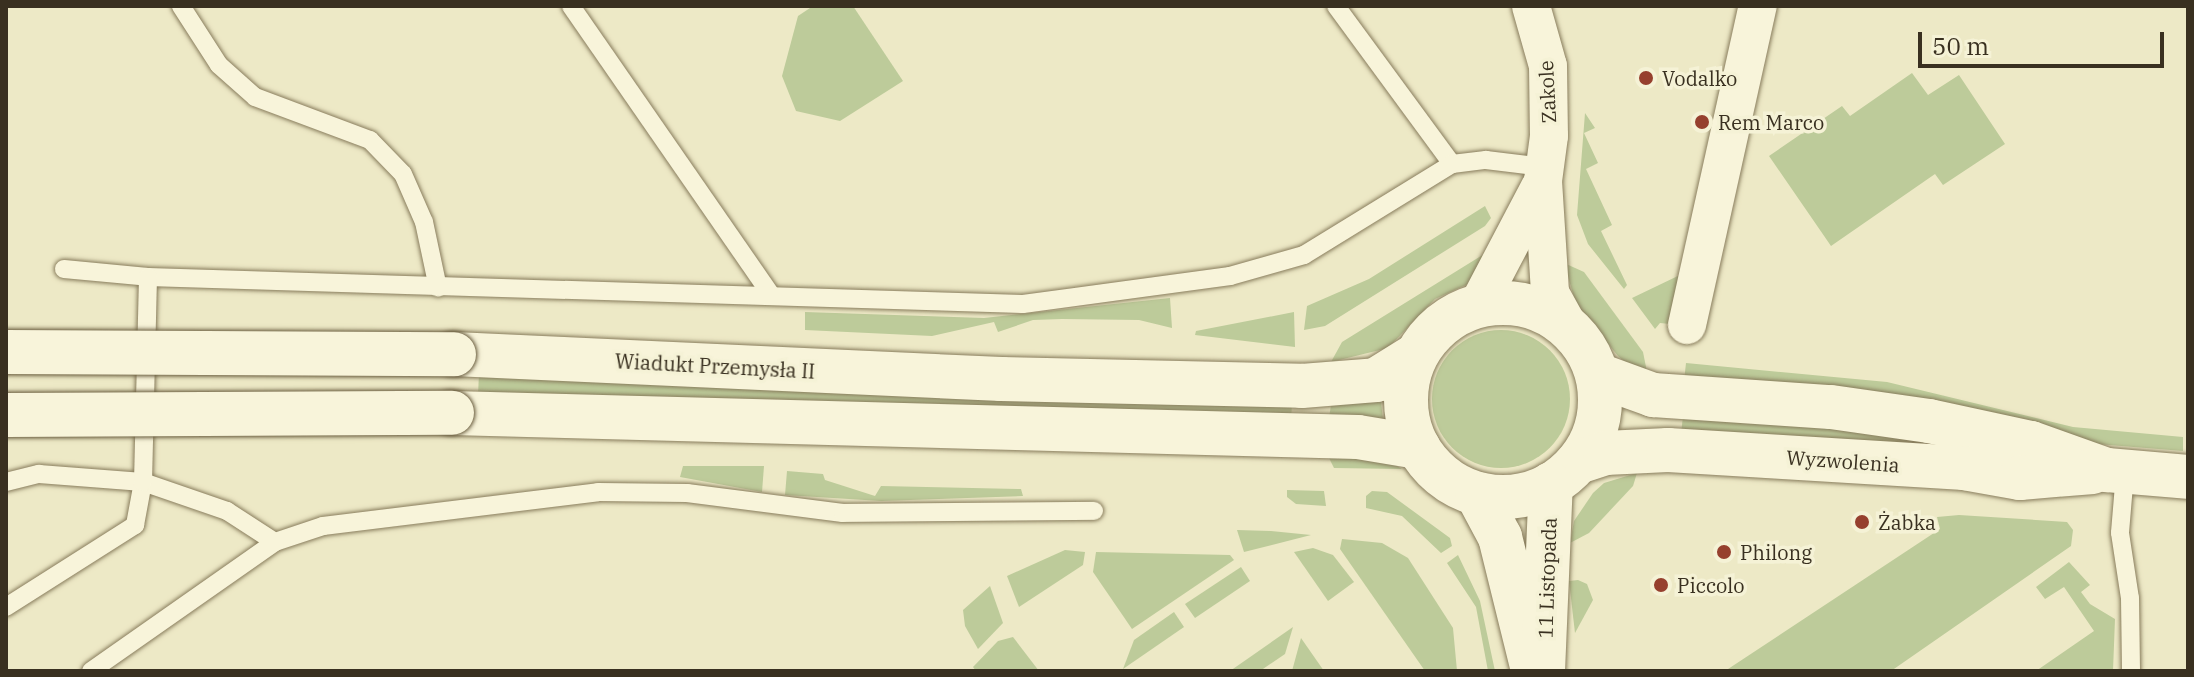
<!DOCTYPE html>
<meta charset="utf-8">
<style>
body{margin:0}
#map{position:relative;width:2194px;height:677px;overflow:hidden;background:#ede9c6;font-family:"IBM Plex Serif",serif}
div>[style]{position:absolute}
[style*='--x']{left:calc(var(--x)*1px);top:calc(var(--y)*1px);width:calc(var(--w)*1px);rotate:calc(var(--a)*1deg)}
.green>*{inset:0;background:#bdcb9a}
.round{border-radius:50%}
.roads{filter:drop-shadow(0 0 2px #887c5c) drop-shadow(0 0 2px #887c5c)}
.lane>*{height:18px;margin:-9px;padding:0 9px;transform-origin:9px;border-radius:9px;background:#f8f4da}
.street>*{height:38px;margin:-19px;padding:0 19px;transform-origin:19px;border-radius:19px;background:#f8f4da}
.secondary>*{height:44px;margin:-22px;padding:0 22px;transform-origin:22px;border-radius:22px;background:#f8f4da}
.secondary>.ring{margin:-22px;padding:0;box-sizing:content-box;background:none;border:44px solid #f8f4da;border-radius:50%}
.bridges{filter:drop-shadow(0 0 2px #6a5d3f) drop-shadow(0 0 2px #6a5d3f)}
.secondary-bridge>*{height:44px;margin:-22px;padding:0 22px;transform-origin:22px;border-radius:22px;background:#f8f4da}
.dots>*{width:22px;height:22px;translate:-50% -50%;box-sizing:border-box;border:4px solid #f5f2d6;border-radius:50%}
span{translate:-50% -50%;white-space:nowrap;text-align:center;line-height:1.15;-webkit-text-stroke:7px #f5f2d6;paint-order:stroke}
.poi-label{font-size:20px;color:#393020}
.left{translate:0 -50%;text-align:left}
.street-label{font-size:20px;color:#393020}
.frame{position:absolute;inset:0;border:8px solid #393020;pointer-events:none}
.scale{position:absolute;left:1918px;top:32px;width:246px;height:36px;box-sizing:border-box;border:4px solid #393020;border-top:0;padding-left:10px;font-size:24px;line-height:28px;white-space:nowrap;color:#393020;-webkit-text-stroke:6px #f5f2d6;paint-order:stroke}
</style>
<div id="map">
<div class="green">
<div style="clip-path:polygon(813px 6px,853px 6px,903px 81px,840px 121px,796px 111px,782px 76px,798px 16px)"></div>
<div style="clip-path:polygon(1912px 73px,1928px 95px,1959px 75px,2005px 144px,1943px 185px,1935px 174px,1831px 246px,1769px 156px,1842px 106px,1850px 116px)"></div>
<div style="clip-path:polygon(1585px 113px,1595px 128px,1584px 133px,1598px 163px,1586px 169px,1612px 225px,1601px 231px,1627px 285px,1624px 289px,1588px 244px,1577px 215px)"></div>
<div style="clip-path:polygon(1485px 206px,1491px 218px,1485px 226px,1325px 326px,1304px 330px,1307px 306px,1369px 279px)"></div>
<div style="clip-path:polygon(1489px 251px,1468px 284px,1435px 299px,1388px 348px,1331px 362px,1342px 342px)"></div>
<div style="clip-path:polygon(1564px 263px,1584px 272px,1643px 352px,1647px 372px,1632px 368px,1618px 356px,1576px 304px)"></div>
<div style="clip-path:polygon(1682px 274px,1670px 324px,1660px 323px,1655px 329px,1632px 298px)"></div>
<div style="clip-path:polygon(1170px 298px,1172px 328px,1139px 320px,1062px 319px,1033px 320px,998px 332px,994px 322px,932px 336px,805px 330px,805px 312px,984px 318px)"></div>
<div style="clip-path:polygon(1294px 312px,1295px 347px,1195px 335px,1196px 331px)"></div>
<div class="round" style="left:1432px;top:330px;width:138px;height:138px"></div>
<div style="clip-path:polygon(1686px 363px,1887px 382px,2073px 427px,2183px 437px,2183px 451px,2097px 444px,1684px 381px)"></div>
<div style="clip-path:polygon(479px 373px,1292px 405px,1291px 419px,478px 396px)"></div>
<div style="clip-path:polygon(1381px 402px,1383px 420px,1329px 418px,1331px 405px)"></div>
<div style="clip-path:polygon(1683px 416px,1849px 428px,2038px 459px,1681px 434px)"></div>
<div style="clip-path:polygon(1328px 456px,1390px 462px,1402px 469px,1334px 468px)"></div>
<div style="clip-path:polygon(683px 466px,764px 466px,762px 492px,680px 477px)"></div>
<div style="clip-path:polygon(787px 471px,823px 474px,825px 480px,875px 496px,881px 486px,1021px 489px,1023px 496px,881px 501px,785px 495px)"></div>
<div style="clip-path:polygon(1637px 473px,1633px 486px,1589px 533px,1570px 543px,1574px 521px,1593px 493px,1604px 483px)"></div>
<div style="clip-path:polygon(1287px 490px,1324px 491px,1326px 506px,1296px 504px,1287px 497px)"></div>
<div style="clip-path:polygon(1372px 491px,1387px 492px,1450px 538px,1452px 546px,1441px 553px,1402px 516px,1366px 508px,1366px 496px)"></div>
<div style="clip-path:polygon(1959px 515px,2067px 522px,2073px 530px,2071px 546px,1891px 671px,1725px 671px,1940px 529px,1937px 517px)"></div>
<div style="clip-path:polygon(1237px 530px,1271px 531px,1311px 535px,1244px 552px)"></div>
<div style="clip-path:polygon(1342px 539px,1382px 543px,1408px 558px,1453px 628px,1457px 671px,1425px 671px,1340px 549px)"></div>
<div style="clip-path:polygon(1313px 548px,1333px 555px,1354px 582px,1328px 601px,1294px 552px)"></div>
<div style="clip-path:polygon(1065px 550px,1085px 552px,1083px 565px,1019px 607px,1007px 576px)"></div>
<div style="clip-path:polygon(1096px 552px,1230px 555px,1234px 560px,1132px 629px,1093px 572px)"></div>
<div style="clip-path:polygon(1458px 555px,1480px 601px,1495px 671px,1488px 671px,1476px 607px,1447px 563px)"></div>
<div style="clip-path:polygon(2069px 562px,2090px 585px,2081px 592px,2090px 604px,2115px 619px,2113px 671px,2036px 671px,2094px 631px,2064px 587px,2045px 599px,2036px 587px)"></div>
<div style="clip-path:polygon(1241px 567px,1250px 581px,1195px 618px,1185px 604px)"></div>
<div style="clip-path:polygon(1578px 580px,1587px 584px,1593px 600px,1575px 633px,1569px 581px)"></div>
<div style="clip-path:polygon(990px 586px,1003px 623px,978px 649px,965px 626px,963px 610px)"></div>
<div style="clip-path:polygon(1174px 612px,1184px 627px,1123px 669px,1134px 640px)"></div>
<div style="clip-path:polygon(1293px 627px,1285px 654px,1260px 671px,1230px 671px)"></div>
<div style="clip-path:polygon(1013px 637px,1039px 671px,976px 671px,973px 667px,998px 641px)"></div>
<div style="clip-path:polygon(1301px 638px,1324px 671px,1292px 671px)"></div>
</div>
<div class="roads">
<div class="lane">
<div style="--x:181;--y:6;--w:70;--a:57.2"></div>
<div style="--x:219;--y:65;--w:48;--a:41.6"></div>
<div style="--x:255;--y:97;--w:123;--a:20.5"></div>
<div style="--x:370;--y:140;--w:47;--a:45.9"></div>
<div style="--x:403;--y:174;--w:52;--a:66.4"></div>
<div style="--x:424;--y:222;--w:67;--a:78"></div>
<div style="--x:571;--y:6;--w:351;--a:55.3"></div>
<div style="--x:1336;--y:6;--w:196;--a:53.7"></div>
<div style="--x:64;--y:269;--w:84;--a:5.4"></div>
<div style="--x:148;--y:277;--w:875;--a:1.77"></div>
<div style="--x:1023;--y:304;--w:209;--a:-7.7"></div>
<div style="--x:1230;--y:276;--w:77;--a:-15.8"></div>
<div style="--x:1304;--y:255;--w:174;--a:-31.6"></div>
<div style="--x:1452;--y:164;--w:34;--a:-7"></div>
<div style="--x:1486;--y:160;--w:58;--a:6.9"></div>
<div style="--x:2125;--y:473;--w:60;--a:94.8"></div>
<div style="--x:2120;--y:533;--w:66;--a:81.3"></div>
<div style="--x:2130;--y:598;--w:73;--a:89.2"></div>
<div style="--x:6;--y:482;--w:34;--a:-14"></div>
<div style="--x:39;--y:474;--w:104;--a:4.4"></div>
<div style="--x:143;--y:482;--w:89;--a:19"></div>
<div style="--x:227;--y:511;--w:57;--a:32.9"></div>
<div style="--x:275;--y:542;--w:51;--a:-18.4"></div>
<div style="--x:323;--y:526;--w:277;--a:-7"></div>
<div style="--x:598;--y:492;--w:89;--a:0.6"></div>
<div style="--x:687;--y:493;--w:157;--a:7.3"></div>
<div style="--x:843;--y:513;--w:251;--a:-0.5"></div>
<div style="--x:6;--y:607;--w:153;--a:-32.4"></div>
<div style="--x:135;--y:525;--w:44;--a:-79.5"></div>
<div style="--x:143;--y:482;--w:205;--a:-88.6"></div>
<div style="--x:91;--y:671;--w:225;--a:-35"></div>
</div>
<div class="street">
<div style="--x:1531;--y:6;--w:62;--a:74.2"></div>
<div style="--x:1548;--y:66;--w:70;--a:89.2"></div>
<div style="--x:1549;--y:136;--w:45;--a:97.6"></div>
<div style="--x:1543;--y:181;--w:112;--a:86.4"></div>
<div style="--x:1550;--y:293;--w:38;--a:61"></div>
<div style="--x:1478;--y:305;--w:133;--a:-62.3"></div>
<div style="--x:1687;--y:325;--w:327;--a:-77.5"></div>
</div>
<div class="secondary">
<div class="ring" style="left:1406px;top:303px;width:150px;height:150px"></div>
<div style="--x:454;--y:354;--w:548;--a:2.62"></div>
<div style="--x:1001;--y:379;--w:301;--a:1.3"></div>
<div style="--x:1302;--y:386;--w:74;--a:-4.6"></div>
<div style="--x:1376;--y:380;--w:47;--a:-32"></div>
<div style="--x:1598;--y:375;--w:59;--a:20"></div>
<div style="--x:1653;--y:395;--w:178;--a:3.9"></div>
<div style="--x:1831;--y:407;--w:99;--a:8.1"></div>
<div style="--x:1929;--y:421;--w:104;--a:12.2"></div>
<div style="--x:2031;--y:443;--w:81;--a:19.6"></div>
<div style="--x:2107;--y:470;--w:81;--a:4.9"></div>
<div style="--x:452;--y:413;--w:906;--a:1.52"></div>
<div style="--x:1358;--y:437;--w:61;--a:9.5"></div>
<div style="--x:1578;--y:462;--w:28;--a:-18"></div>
<div style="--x:1605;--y:453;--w:63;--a:-2.7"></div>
<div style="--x:1668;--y:450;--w:297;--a:3.5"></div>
<div style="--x:1964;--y:468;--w:57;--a:10.1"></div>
<div style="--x:2020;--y:478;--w:73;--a:-4.7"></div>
<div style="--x:1477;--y:494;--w:49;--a:61.9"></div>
<div style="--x:1500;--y:537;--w:133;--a:76.1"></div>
<div style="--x:1543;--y:671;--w:187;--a:-87.6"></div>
</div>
</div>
<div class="bridges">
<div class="secondary-bridge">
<div style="--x:6;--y:352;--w:448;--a:0.3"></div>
<div style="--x:6;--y:415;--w:446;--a:-0.3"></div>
</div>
</div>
<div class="dots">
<div style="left:1646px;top:78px;background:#96402e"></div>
<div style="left:1702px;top:122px;background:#96402e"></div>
<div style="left:1862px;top:522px;background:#96402e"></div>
<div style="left:1724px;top:552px;background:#96402e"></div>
<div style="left:1661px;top:585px;background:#96402e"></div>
</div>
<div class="poi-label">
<span class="left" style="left:1662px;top:78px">Vodalko</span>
<span class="left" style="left:1718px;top:122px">Rem Marco</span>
<span class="left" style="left:1878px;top:522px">Żabka</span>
<span class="left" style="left:1740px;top:552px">Philong</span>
<span class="left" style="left:1677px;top:585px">Piccolo</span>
</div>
<div class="street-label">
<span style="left:1547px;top:92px;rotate:-93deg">Zakole</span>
<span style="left:715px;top:366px;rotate:3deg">Wiadukt Przemysła II</span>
<span style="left:1843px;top:461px;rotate:4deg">Wyzwolenia</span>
<span style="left:1547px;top:578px;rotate:-88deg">11 Listopada</span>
</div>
<div class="frame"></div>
<div class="scale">50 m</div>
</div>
